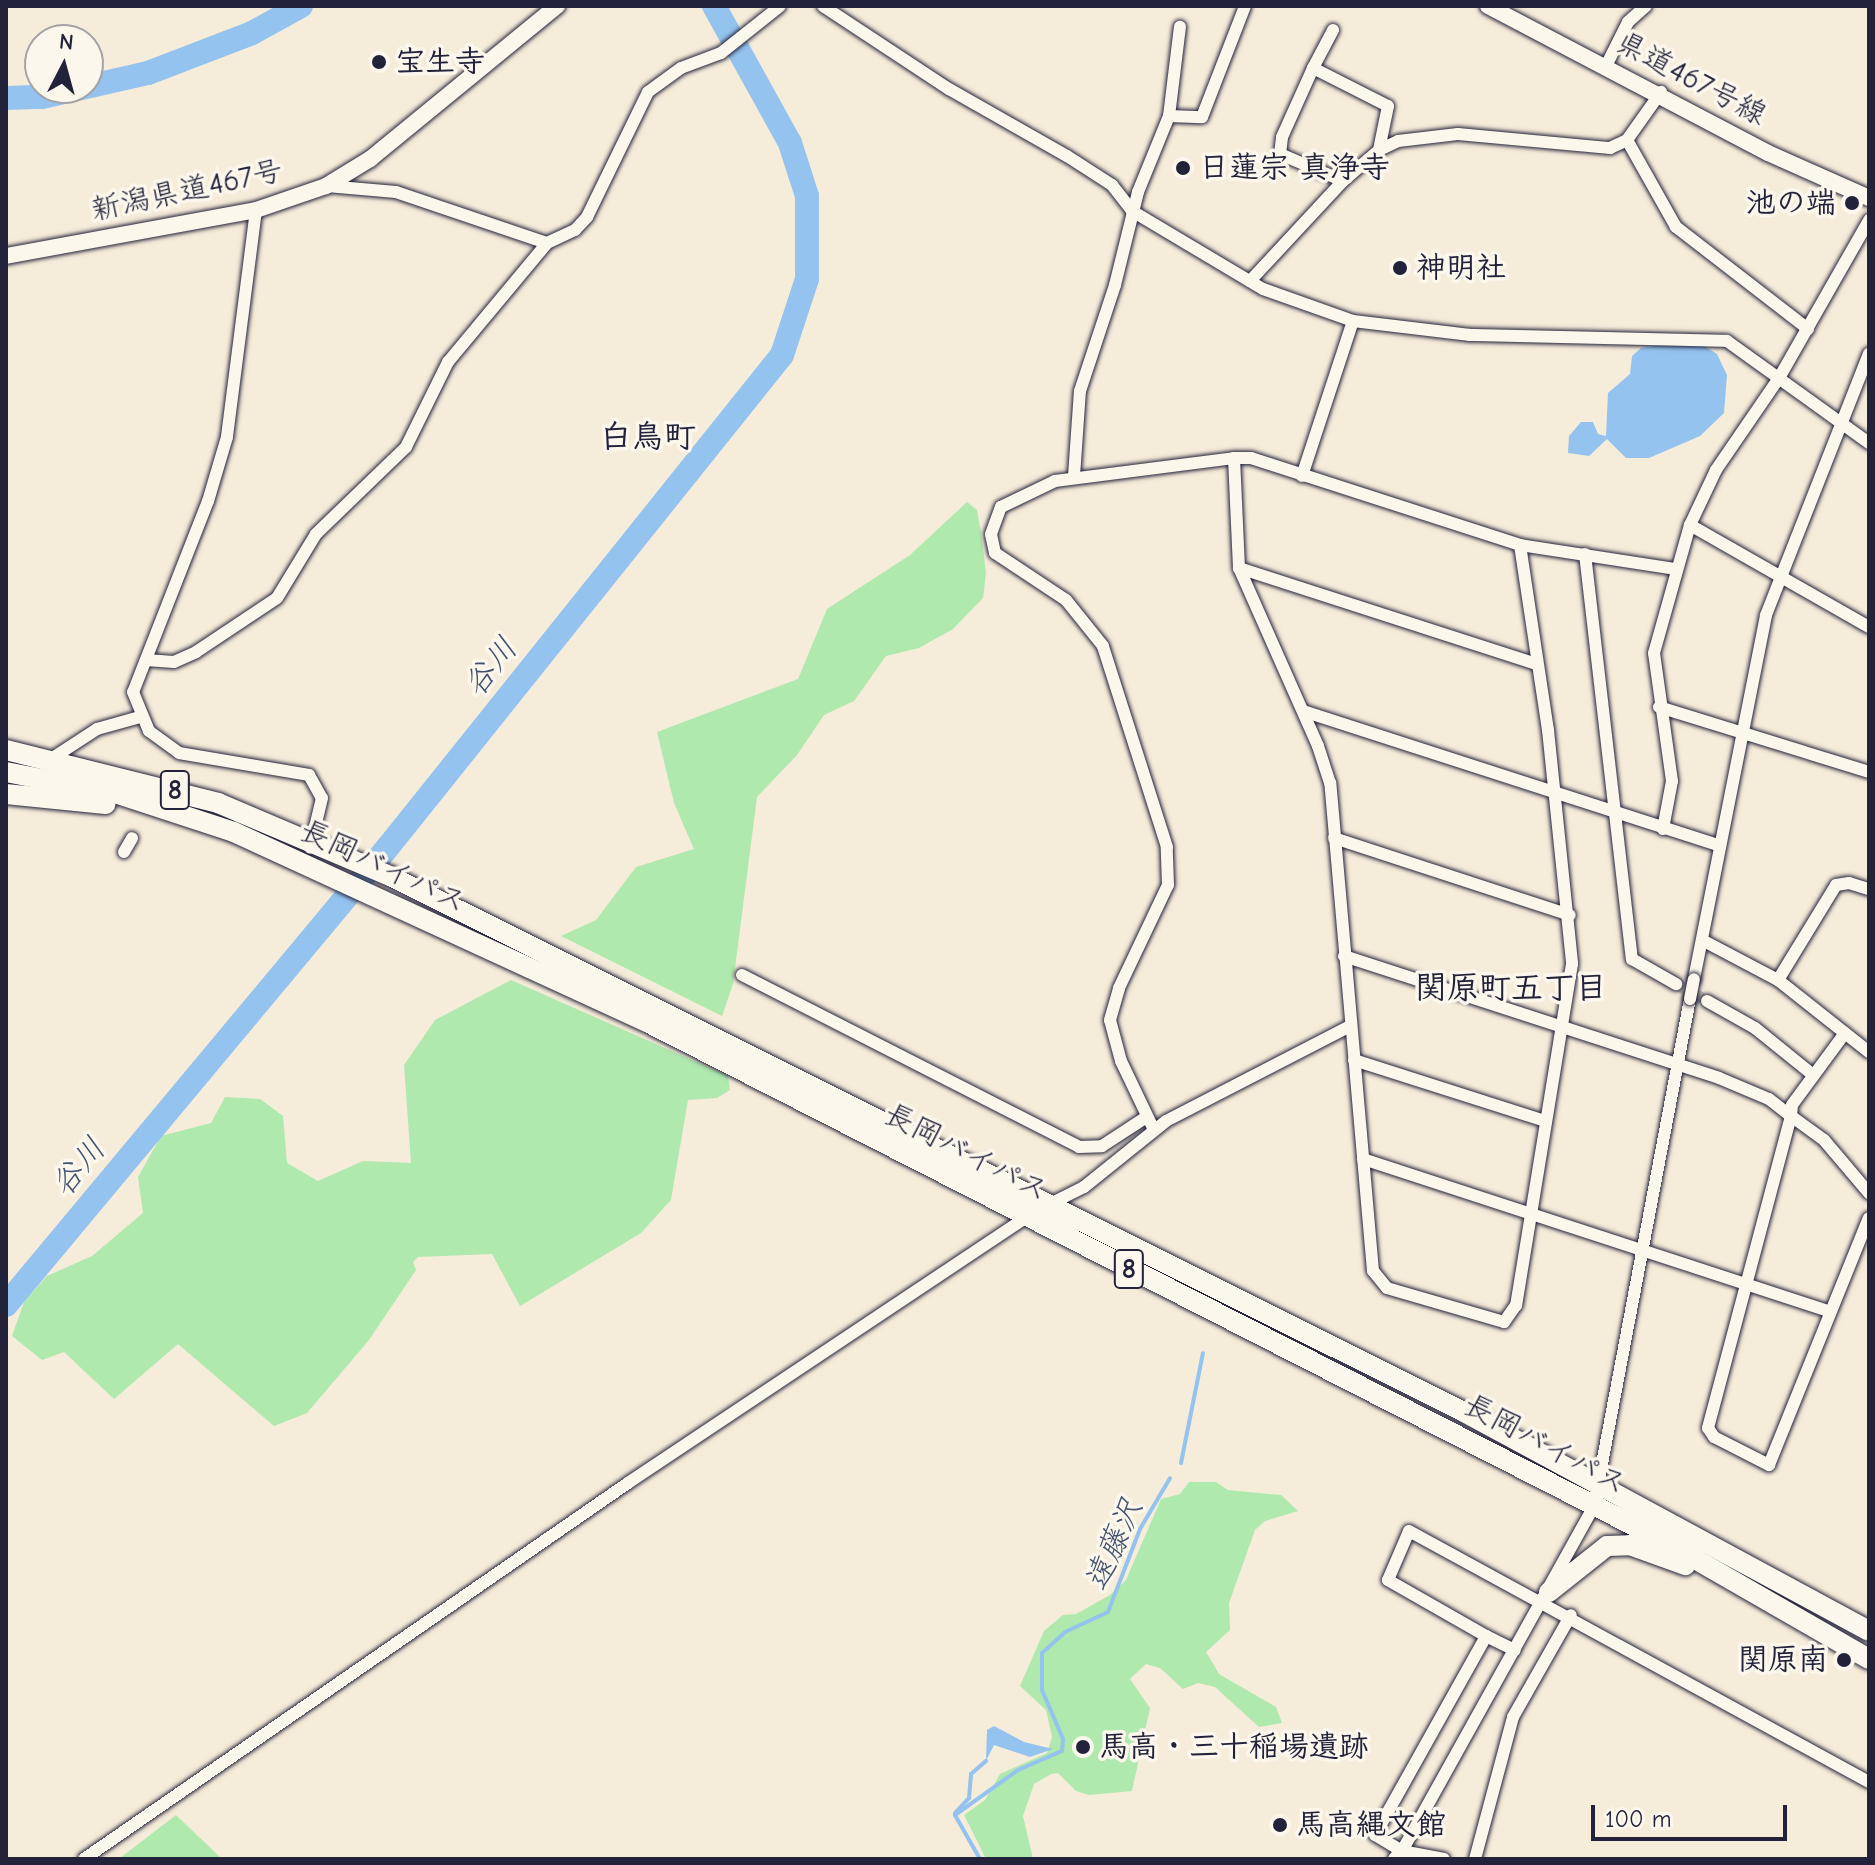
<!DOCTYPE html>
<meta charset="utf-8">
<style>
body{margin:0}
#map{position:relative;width:1875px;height:1865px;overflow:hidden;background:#f6ecda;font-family:"Comic Neue","Klee One",sans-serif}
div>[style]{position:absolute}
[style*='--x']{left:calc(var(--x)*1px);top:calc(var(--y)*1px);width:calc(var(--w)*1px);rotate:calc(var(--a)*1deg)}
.green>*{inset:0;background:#afe9ae}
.water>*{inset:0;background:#94c3ef}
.stream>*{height:4px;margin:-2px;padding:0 2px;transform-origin:2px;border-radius:2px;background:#94c3ef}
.river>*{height:24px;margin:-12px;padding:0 12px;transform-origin:12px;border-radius:12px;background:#94c3ef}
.minor-tunnel>*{height:12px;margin-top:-6px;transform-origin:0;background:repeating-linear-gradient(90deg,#ccc4ba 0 12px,transparent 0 18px)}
.roads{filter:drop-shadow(0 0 2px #22223b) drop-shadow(0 0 2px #22223b)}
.minor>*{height:12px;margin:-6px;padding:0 6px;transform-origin:6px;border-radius:6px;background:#fbf7ec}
.tertiary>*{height:14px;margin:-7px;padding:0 7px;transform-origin:7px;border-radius:7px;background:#fbf7ec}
.secondary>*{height:16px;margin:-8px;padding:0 8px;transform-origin:8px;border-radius:8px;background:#fbf7ec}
.trunk>*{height:20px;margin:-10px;padding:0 10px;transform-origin:10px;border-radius:10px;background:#fbf7ec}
.bridges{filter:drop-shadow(0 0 2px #22223b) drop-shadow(0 0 2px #22223b)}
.minor-bridge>*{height:12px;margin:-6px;padding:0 6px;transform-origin:6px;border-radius:6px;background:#fbf7ec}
.dots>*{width:22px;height:22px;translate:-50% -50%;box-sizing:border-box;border:4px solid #fbf7ec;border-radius:50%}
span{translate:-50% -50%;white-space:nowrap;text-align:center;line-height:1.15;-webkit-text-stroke:7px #fbf7ec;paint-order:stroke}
.shield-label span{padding:2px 6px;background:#fbf7ec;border:2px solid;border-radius:6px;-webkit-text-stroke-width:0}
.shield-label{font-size:28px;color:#22223b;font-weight:700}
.poi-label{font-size:30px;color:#22223b;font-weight:700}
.left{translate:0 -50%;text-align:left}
.right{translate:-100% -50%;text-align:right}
.street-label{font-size:30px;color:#22223b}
.neighbourhood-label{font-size:32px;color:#22223b;font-weight:700}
.water-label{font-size:32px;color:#445271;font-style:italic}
.frame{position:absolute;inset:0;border:8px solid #22223b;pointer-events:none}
.north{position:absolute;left:24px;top:24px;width:80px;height:80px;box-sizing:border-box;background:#fbf7ec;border:2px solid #a4a2a5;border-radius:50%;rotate:6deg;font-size:22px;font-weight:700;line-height:32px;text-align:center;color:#22223b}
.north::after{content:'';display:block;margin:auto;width:28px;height:36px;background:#22223b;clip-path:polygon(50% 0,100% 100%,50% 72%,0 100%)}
.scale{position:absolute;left:1591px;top:1805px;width:196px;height:36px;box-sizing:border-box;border:4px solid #22223b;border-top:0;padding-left:10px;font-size:24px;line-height:28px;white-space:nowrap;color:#22223b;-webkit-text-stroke:6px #fbf7ec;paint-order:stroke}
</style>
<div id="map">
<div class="green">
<div style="clip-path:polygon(967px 502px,977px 510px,981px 532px,986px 573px,983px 598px,953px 629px,919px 648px,886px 656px,854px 701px,824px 715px,797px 755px,757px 797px,733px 984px,722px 1016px,561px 936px,596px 920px,636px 867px,694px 849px,674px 803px,657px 732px,798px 679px,827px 609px,910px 555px)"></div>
<div style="clip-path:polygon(511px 980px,728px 1076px,730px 1090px,717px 1098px,688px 1100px,671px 1200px,641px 1233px,520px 1306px,492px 1254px,418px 1257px,413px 1262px,416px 1270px,369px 1340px,307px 1413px,274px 1426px,178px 1344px,114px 1399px,64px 1352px,42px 1360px,12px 1336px,24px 1302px,47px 1276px,92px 1256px,143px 1213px,138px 1177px,161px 1136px,211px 1123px,225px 1097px,260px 1099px,283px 1116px,287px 1163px,318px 1181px,363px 1161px,411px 1163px,404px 1065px,435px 1020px)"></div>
<div style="clip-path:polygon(1189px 1482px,1216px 1482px,1228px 1490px,1281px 1495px,1298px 1511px,1265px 1521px,1255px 1530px,1229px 1603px,1230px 1630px,1206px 1652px,1219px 1674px,1276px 1707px,1282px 1723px,1259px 1727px,1215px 1687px,1198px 1683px,1183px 1689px,1160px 1668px,1146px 1664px,1130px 1679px,1150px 1708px,1132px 1791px,1089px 1795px,1076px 1791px,1058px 1773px,1051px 1774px,1034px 1784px,1023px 1816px,1033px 1859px,986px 1859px,964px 1815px,985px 1800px,1000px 1774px,1047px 1753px,1052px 1737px,1046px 1710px,1020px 1686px,1044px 1631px,1063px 1615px,1076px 1614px,1110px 1595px,1126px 1580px,1161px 1499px,1180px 1494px)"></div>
<div style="clip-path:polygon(176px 1815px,222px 1859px,119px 1859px,120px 1858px)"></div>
</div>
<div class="water">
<div style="clip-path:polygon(1665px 344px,1704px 346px,1717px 354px,1727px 375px,1724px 413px,1700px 436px,1649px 458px,1626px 458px,1607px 439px,1589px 456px,1568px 453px,1569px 436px,1581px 422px,1593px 422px,1598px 434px,1606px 436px,1608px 393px,1630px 374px,1632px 356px,1641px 348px)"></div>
<div style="clip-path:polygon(994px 1726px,1024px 1742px,1053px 1749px,1030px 1757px,994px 1745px,986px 1761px,987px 1730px)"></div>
</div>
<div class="stream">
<div style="--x:1181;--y:1463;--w:112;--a:-78.7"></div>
<div style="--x:955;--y:1813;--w:21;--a:-47"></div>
<div style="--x:969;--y:1798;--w:24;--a:-85"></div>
<div style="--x:971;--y:1774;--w:20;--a:-41"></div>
<div style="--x:980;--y:1859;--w:51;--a:-119.6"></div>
<div style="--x:955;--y:1815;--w:77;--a:-35.5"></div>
<div style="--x:1018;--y:1770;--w:48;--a:-23.4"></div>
<div style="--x:1062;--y:1751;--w:12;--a:-85"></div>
<div style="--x:1063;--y:1739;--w:53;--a:-113.2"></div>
<div style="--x:1042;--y:1690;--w:37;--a:-90"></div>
<div style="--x:1042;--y:1653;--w:31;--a:-42"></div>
<div style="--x:1065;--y:1632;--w:47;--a:-24.9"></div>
<div style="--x:1108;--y:1612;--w:89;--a:-68.9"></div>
<div style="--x:1140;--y:1529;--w:59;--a:-59.5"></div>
</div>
<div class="river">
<div style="--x:6;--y:98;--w:36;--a:-2"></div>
<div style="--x:42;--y:97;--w:109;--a:-12.8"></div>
<div style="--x:148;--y:73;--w:111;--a:-21"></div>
<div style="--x:252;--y:33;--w:56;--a:-28.9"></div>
<div style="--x:6;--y:1305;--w:596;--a:-50.17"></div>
<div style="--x:388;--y:847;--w:630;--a:-51.31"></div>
<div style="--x:782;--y:355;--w:80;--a:-71.8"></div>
<div style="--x:807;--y:279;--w:83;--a:-90"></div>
<div style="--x:807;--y:196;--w:56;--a:-107.8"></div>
<div style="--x:790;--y:143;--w:157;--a:-119"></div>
</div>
<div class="minor-tunnel">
<div style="--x:1676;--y:984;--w:35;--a:29"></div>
</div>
<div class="roads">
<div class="minor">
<div style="--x:823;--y:6;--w:151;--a:33.4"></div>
<div style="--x:949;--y:89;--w:136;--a:29.6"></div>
<div style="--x:1067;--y:156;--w:54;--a:32.8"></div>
<div style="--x:1112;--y:185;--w:33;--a:52"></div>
<div style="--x:1132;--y:211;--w:152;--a:30.8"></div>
<div style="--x:1263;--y:289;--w:96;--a:19.6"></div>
<div style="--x:1353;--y:321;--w:118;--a:6.8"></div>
<div style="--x:1470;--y:335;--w:257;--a:1.3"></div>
<div style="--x:1727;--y:341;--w:175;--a:35.7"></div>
<div style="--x:1607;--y:64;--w:47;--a:-63.4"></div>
<div style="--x:1628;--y:22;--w:24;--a:-42"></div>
<div style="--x:1313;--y:68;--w:43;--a:-62.2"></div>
<div style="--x:1169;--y:116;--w:33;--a:2"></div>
<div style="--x:1202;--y:117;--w:119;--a:-68.8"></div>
<div style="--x:1627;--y:140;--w:100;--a:60.6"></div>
<div style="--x:1676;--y:227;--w:167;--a:37.7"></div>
<div style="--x:1343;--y:181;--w:69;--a:-156.8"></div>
<div style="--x:1280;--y:154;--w:17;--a:-83"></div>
<div style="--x:1282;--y:137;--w:76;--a:-65.8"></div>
<div style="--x:1313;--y:68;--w:84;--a:26.9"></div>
<div style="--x:1388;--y:106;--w:45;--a:101.6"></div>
<div style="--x:327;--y:186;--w:69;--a:5"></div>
<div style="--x:396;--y:192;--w:159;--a:18.7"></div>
<div style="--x:256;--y:210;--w:229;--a:97.3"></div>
<div style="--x:227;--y:437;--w:67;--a:106.5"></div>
<div style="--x:208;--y:501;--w:205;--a:111.4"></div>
<div style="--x:133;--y:692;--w:42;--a:67.7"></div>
<div style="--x:149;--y:731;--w:37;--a:36"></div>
<div style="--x:179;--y:753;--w:132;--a:9.6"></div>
<div style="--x:309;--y:775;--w:26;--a:61"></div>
<div style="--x:322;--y:798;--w:51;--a:103.5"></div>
<div style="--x:1250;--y:281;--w:137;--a:-47.1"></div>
<div style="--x:1343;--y:181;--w:48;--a:-40.7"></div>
<div style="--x:1379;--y:150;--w:21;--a:-25"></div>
<div style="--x:1398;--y:141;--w:60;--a:-6.7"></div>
<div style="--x:1458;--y:134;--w:153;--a:5.3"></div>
<div style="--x:1610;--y:148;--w:19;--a:-25"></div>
<div style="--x:1627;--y:140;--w:59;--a:-54.7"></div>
<div style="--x:1234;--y:458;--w:17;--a:0"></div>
<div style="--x:1251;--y:458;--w:283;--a:17.9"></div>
<div style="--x:1520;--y:545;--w:187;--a:81.4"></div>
<div style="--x:1548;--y:730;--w:235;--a:84.1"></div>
<div style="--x:1572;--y:964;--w:346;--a:99.3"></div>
<div style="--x:1516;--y:1305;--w:21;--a:125"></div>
<div style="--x:1504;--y:1322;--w:122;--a:-163.8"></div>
<div style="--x:1387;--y:1288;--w:22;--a:-129"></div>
<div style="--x:1373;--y:1271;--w:490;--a:-95"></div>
<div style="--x:1330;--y:783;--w:39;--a:-108"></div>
<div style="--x:1318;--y:746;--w:195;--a:-113.9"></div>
<div style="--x:1239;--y:568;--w:110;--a:-92.6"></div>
<div style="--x:1074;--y:476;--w:85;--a:-86"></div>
<div style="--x:1080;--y:391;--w:112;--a:-71.7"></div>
<div style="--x:1115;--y:285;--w:96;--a:-76.1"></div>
<div style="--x:1138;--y:192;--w:82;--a:-67.8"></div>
<div style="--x:1169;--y:116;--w:90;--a:-83"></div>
<div style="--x:1302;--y:476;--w:163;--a:-71.8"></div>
<div style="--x:1690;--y:525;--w:206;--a:29.7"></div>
<div style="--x:1520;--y:545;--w:157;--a:8.8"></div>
<div style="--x:1585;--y:554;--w:408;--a:83.4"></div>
<div style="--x:1632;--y:959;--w:51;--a:29.6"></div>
<div style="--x:1239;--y:568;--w:313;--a:17.9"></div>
<div style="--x:146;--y:660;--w:28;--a:4"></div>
<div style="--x:174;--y:662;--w:24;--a:-24"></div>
<div style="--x:196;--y:652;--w:97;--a:-33.7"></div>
<div style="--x:277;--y:598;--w:75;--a:-58.6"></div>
<div style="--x:316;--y:534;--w:125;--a:-44"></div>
<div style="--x:406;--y:447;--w:95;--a:-63.7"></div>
<div style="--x:448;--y:362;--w:155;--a:-50.2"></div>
<div style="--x:547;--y:243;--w:31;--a:-25"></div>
<div style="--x:575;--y:230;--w:18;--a:-47"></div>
<div style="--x:587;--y:217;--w:139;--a:-64"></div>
<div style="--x:648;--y:92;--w:41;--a:-36"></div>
<div style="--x:681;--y:68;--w:43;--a:-20.6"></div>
<div style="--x:721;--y:53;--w:75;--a:-38.5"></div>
<div style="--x:1659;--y:707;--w:220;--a:17.2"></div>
<div style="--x:1303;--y:711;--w:435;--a:17.9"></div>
<div style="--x:48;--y:761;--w:59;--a:-33.1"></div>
<div style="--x:97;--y:729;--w:45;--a:-15.6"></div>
<div style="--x:1663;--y:829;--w:49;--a:-79.4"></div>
<div style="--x:1672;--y:781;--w:129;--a:-98"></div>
<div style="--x:1654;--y:653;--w:133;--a:-74.3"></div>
<div style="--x:1690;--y:525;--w:61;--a:-64.7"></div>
<div style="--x:1716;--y:470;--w:112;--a:-55.6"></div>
<div style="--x:1779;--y:378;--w:182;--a:-60.3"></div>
<div style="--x:1334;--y:838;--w:248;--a:18.1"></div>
<div style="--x:124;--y:852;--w:16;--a:-60"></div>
<div style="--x:1702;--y:940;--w:86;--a:27.8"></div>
<div style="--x:1778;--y:980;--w:116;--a:38.4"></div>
<div style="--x:1344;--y:956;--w:394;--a:18"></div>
<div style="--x:1719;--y:1078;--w:54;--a:22.8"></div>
<div style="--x:1769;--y:1099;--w:28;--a:38"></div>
<div style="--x:1791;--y:1116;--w:323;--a:104.9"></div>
<div style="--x:1708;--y:1428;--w:11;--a:56"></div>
<div style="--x:1714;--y:1437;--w:62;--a:27"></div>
<div style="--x:1769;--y:1465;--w:266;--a:-68"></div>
<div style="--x:742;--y:975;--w:378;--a:27"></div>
<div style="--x:1079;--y:1147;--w:23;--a:-2"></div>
<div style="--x:1102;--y:1146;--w:51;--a:-33.1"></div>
<div style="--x:1694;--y:979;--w:371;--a:-78.8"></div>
<div style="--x:1766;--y:615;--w:281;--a:-68.5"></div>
<div style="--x:1778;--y:980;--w:111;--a:-58.6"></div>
<div style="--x:1836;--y:885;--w:13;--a:-9"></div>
<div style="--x:1849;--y:883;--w:21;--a:17"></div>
<div style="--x:1707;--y:1001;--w:55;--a:29.4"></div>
<div style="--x:1755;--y:1028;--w:75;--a:39"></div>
<div style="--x:1845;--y:1033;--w:89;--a:126.4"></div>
<div style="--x:1792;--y:1105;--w:11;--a:95"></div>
<div style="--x:1791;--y:1116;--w:41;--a:36"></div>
<div style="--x:1824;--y:1140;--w:70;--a:49.7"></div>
<div style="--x:1354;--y:1060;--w:201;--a:17.7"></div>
<div style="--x:1154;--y:1130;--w:76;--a:-115.6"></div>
<div style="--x:1121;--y:1061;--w:42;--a:-105"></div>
<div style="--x:1110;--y:1020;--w:33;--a:-74"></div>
<div style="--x:1119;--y:988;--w:114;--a:-64.6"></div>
<div style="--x:1168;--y:885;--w:38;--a:-92"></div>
<div style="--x:1167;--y:847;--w:211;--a:-107.7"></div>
<div style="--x:1103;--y:646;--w:59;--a:-128.8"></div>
<div style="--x:1066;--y:600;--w:85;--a:-146.5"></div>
<div style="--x:995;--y:553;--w:19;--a:-102"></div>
<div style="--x:991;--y:534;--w:29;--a:-70"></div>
<div style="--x:1001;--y:507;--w:60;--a:-25.7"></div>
<div style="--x:1055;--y:481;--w:180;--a:-7.3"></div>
<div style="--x:1363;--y:1159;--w:491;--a:18.1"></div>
<div style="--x:1048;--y:1205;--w:40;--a:-26.6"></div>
<div style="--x:1084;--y:1187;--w:105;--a:-38.8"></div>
<div style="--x:1166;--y:1121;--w:207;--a:-27.3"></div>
<div style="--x:1486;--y:1636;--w:113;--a:-150.3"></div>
<div style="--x:1388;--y:1580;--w:53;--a:-66.8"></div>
<div style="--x:1409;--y:1531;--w:524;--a:28.62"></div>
<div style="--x:1402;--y:1851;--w:395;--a:-60.9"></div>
<div style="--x:1594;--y:1506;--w:516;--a:-79.28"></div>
<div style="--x:84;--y:1859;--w:661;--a:-34.65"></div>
<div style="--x:628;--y:1483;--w:485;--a:-33.7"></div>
<div style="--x:1444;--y:1859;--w:43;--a:-169.2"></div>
<div style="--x:1402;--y:1851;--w:31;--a:-149"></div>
<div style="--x:1375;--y:1835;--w:228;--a:-60.8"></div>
<div style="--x:1486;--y:1636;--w:32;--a:26"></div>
<div style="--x:1475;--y:1859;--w:147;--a:-75"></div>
<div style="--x:1513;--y:1717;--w:117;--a:-60.4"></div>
</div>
<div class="tertiary">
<div style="--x:1395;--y:1859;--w:11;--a:-49"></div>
</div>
<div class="secondary">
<div style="--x:1488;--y:6;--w:316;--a:27.7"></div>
<div style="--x:1768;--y:153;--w:111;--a:24"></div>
<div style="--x:6;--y:256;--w:254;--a:-10.4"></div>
<div style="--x:256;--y:210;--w:74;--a:-18.9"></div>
<div style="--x:326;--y:186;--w:52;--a:-31.5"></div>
<div style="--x:370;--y:159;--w:242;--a:-39.3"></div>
</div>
<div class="trunk">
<div style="--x:6;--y:750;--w:219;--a:14"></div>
<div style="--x:218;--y:803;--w:189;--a:23"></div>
<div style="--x:392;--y:877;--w:1198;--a:26.52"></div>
<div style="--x:1464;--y:1412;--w:460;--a:28.4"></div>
<div style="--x:6;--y:772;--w:114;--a:11.1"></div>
<div style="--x:118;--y:794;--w:122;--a:18.1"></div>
<div style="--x:234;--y:832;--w:455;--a:24.7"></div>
<div style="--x:647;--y:1022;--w:1140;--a:27.04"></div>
<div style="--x:1662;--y:1540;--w:239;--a:29.9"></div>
<div style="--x:6;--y:794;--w:100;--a:5.8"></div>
<div style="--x:1549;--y:1592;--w:74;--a:-38.4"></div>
<div style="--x:1607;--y:1546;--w:23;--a:-2"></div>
<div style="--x:1630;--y:1545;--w:59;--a:20"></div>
</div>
</div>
<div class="bridges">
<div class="minor-bridge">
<div style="--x:1690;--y:999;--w:20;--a:-79"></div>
</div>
</div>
<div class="dots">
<div style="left:379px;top:62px;background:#22223b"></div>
<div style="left:1183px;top:168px;background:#22223b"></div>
<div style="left:1852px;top:203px;background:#22223b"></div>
<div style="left:1400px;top:268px;background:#22223b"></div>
<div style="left:1844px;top:1660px;background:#22223b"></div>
<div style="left:1083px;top:1747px;background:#22223b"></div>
<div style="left:1280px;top:1825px;background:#22223b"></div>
</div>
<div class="shield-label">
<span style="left:175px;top:790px">8</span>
<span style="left:1129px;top:1269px">8</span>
</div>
<div class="poi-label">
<span class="left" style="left:395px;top:62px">宝生寺</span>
<span class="left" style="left:1199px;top:168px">日蓮宗 真浄寺</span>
<span class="right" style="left:1836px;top:203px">池の端</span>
<span class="left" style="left:1416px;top:268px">神明社</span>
<span class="right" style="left:1828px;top:1660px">関原南</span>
<span class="left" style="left:1099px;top:1747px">馬高・三十稲場遺跡</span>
<span class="left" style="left:1296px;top:1825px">馬高縄文館</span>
</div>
<div class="street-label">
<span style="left:1691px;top:79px;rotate:28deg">県道467号線</span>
<span style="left:187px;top:191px;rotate:-12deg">新潟県道467号</span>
<span style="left:383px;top:867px;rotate:25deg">長岡バイパス</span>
<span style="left:966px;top:1153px;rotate:27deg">長岡バイパス</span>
<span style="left:1545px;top:1445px;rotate:28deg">長岡バイパス</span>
</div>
<div class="neighbourhood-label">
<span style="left:648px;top:437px">白鳥町</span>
<span style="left:1511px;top:988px">関原町五丁目</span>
</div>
<div class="water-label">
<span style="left:491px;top:667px;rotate:-51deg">谷川</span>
<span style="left:79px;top:1167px;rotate:-50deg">谷川</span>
<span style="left:1114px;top:1545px;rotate:-66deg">遠藤沢</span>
</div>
<div class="frame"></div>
<div class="north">N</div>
<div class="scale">100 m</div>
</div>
